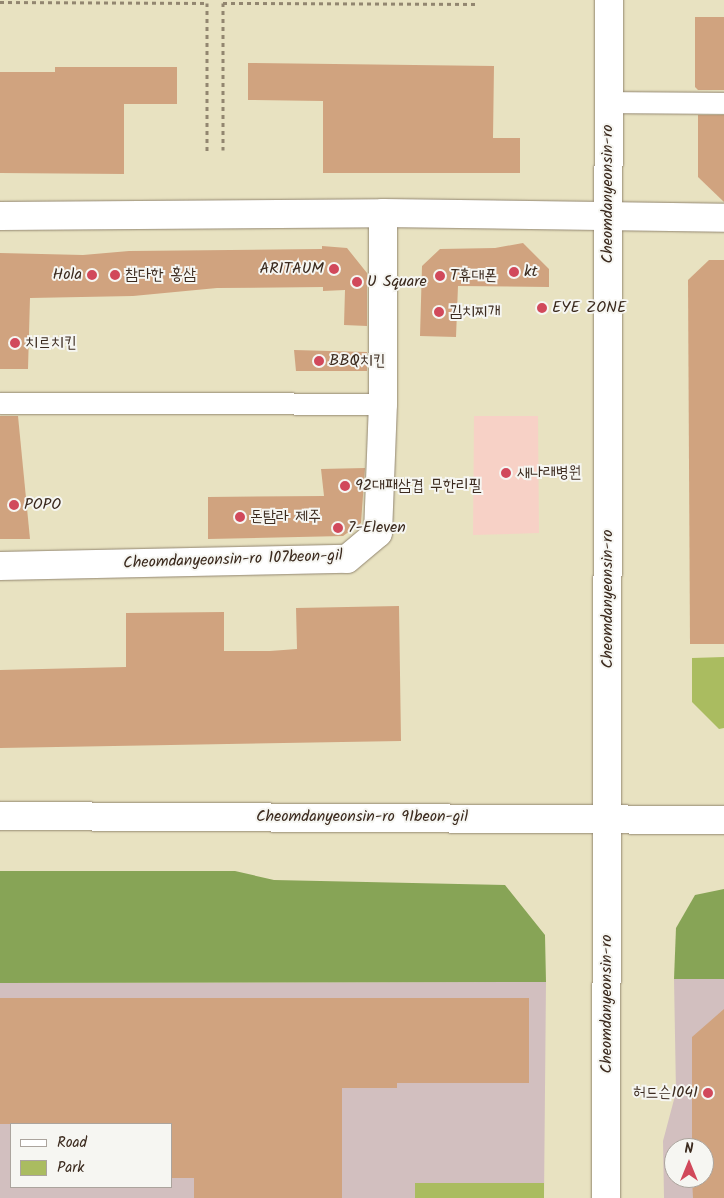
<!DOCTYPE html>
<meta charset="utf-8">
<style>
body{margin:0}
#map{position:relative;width:724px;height:1198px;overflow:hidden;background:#e8e2c1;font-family:Kalam,"Poor Story",sans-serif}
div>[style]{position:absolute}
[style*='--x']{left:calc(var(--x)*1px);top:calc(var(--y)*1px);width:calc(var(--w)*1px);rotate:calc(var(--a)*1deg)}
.built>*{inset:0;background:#f7d1c6}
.industrial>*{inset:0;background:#d2bfbf}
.green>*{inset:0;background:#aabc60}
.forest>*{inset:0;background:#87a456}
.building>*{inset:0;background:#d0a37f}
.path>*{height:3px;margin-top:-1.5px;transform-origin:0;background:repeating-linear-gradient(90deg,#928670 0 4px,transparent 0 8px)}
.roads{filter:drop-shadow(0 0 1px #928670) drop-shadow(0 0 1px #928670)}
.pedestrian>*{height:21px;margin:-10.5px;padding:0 10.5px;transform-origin:10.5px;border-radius:10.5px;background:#fff}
.minor>*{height:28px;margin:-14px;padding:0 14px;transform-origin:14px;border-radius:14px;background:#fff}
.tertiary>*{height:28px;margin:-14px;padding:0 14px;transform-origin:14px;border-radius:14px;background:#fff}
.dots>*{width:14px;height:14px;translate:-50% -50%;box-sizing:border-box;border:2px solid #f6f6f2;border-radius:50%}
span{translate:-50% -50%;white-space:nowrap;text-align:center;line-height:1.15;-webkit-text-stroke:4px #f6f6f2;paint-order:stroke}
.street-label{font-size:16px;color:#3b2a1e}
.poi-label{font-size:16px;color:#3b2a1e}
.right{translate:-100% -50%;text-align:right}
.left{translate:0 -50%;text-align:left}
.legend{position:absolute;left:10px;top:1123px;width:162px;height:65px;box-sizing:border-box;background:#f6f6f2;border:1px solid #aba49d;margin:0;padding:6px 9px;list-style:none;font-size:15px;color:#3b2a1e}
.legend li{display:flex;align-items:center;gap:10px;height:25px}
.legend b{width:25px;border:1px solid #aba49d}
.north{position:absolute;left:664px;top:1138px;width:50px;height:50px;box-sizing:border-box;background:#f6f6f2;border:1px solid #aba49d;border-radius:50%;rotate:0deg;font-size:14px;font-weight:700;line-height:20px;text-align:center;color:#3b2a1e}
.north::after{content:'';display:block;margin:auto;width:18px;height:22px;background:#d1495b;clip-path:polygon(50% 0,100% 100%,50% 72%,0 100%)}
</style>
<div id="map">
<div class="built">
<div style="clip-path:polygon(474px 416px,538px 416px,539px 533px,473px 535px)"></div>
</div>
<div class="industrial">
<div style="clip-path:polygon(evenodd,674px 979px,724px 979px,724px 1198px,664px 1198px,663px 1141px,676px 1092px,674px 979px,674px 1148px,704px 1148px,704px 1178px,674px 1178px,674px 1148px)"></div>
<div style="clip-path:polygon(evenodd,546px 982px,544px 1198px,0 1198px,0 983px,546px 982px,11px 1124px,171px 1124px,171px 1187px,11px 1187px,11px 1124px)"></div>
</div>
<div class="green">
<div style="clip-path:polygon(724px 657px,724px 728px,719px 729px,692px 702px,692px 658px)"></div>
<div style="clip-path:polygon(415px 1183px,544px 1183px,544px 1198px,415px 1198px)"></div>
</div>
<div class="forest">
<div style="clip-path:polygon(0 871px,235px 871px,274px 880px,505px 885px,545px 935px,546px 982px,0 983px)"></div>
<div style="clip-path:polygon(724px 889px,724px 979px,674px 979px,676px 928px,695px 895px)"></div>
</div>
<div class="building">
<div style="clip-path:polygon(695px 17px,724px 17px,724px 90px,698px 90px,695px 87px)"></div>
<div style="clip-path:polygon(248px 63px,494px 66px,493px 138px,520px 138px,520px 173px,323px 173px,323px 101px,248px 100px)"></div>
<div style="clip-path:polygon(55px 67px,177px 67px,177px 104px,124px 104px,124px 174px,0 173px,0 72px,55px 72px)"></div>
<div style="clip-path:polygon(698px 115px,724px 115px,724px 202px,698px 177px)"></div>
<div style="clip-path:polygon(523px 243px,549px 269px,549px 287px,458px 286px,456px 337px,420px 336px,422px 266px,440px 249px,495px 248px)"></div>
<div style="clip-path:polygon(322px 246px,347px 248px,367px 273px,367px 326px,344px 325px,345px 290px,323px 291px,323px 287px,217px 288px,133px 296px,30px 298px,28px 369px,0 369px,0 253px,83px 255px,129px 251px,322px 249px)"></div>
<div style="clip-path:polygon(709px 260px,724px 260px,724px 644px,690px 644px,688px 280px)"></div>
<div style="clip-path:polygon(294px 350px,367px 352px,367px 371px,296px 371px)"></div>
<div style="clip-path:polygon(0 416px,18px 416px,30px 539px,0 539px)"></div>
<div style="clip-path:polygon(365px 468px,361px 523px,343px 536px,208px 539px,208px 497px,324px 496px,321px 469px)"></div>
<div style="clip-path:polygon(399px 606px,401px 741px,0 748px,0 670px,126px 667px,126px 613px,224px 612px,224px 651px,270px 651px,297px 649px,296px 608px)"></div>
<div style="clip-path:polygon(0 998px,529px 998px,529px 1083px,397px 1083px,397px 1088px,342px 1088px,342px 1198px,194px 1198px,194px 1178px,171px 1178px,171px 1124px,0 1124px)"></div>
<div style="clip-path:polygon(724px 1009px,724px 1198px,693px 1198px,692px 1178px,704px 1178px,704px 1148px,692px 1148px,692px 1037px)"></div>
</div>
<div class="path">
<div style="--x:0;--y:2;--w:207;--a:0.3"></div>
<div style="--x:207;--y:3;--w:148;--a:90"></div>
<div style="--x:223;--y:150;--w:147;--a:-90"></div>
<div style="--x:223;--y:3;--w:256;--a:0.2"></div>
</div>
<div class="roads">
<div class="pedestrian">
<div style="--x:608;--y:102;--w:116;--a:0.5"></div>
<div style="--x:0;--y:403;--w:383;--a:0.1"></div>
</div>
<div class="minor">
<div style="--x:0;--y:216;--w:383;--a:-0.4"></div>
<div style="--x:383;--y:213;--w:341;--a:0.8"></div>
<div style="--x:0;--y:566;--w:347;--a:-1.2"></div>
<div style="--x:347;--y:559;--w:40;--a:-40"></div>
<div style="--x:378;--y:533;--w:129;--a:-87.8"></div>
<div style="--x:383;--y:404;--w:191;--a:-90"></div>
</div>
<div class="tertiary">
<div style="--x:0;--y:816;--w:724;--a:0.32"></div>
<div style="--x:606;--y:1198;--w:1198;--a:-89.86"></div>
</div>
</div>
<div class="dots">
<div style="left:334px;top:269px;background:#d1495b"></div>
<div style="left:514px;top:272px;background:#d1495b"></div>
<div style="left:92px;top:275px;background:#d1495b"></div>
<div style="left:115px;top:275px;background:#d1495b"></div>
<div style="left:440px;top:276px;background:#d1495b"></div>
<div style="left:357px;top:282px;background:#d1495b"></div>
<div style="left:542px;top:308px;background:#d1495b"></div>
<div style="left:439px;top:312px;background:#d1495b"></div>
<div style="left:15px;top:343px;background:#d1495b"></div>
<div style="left:319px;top:361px;background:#d1495b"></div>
<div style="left:506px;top:473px;background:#d1495b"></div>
<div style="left:345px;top:486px;background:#d1495b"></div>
<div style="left:14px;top:505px;background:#d1495b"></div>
<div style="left:240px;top:517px;background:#d1495b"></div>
<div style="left:338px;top:528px;background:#d1495b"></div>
<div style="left:708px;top:1093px;background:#d1495b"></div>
</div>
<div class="street-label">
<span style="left:608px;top:194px;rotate:-90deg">Cheomdanyeonsin-ro</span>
<span style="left:233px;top:560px;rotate:-2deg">Cheomdanyeonsin-ro 107beon-gil</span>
<span style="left:608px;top:599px;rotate:-90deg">Cheomdanyeonsin-ro</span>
<span style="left:362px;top:817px">Cheomdanyeonsin-ro 91beon-gil</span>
<span style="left:607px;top:1004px;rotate:-90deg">Cheomdanyeonsin-ro</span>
</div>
<div class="poi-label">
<span class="right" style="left:324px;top:269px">ARITAUM</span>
<span class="left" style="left:524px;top:272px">kt</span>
<span class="right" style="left:82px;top:275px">Hola</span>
<span class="left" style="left:125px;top:275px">참다한 홍삼</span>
<span class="left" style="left:450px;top:276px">T휴대폰</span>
<span class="left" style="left:367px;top:282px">U Square</span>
<span class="left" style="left:552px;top:308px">EYE ZONE</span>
<span class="left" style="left:449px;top:312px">김치찌개</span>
<span class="left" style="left:25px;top:343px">치르치킨</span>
<span class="left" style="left:329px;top:361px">BBQ치킨</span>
<span class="left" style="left:517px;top:473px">새나래병원</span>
<span class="left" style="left:355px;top:486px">92대패삼겹 무한리필</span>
<span class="left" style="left:24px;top:505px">POPO</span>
<span class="left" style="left:250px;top:517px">돈탐라 제주</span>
<span class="left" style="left:348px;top:528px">7-Eleven</span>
<span class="right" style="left:698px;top:1093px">허드슨1041</span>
</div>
<ul class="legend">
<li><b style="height:6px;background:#fff"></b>Road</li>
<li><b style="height:14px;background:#aabc60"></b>Park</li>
</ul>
<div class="north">N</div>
</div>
